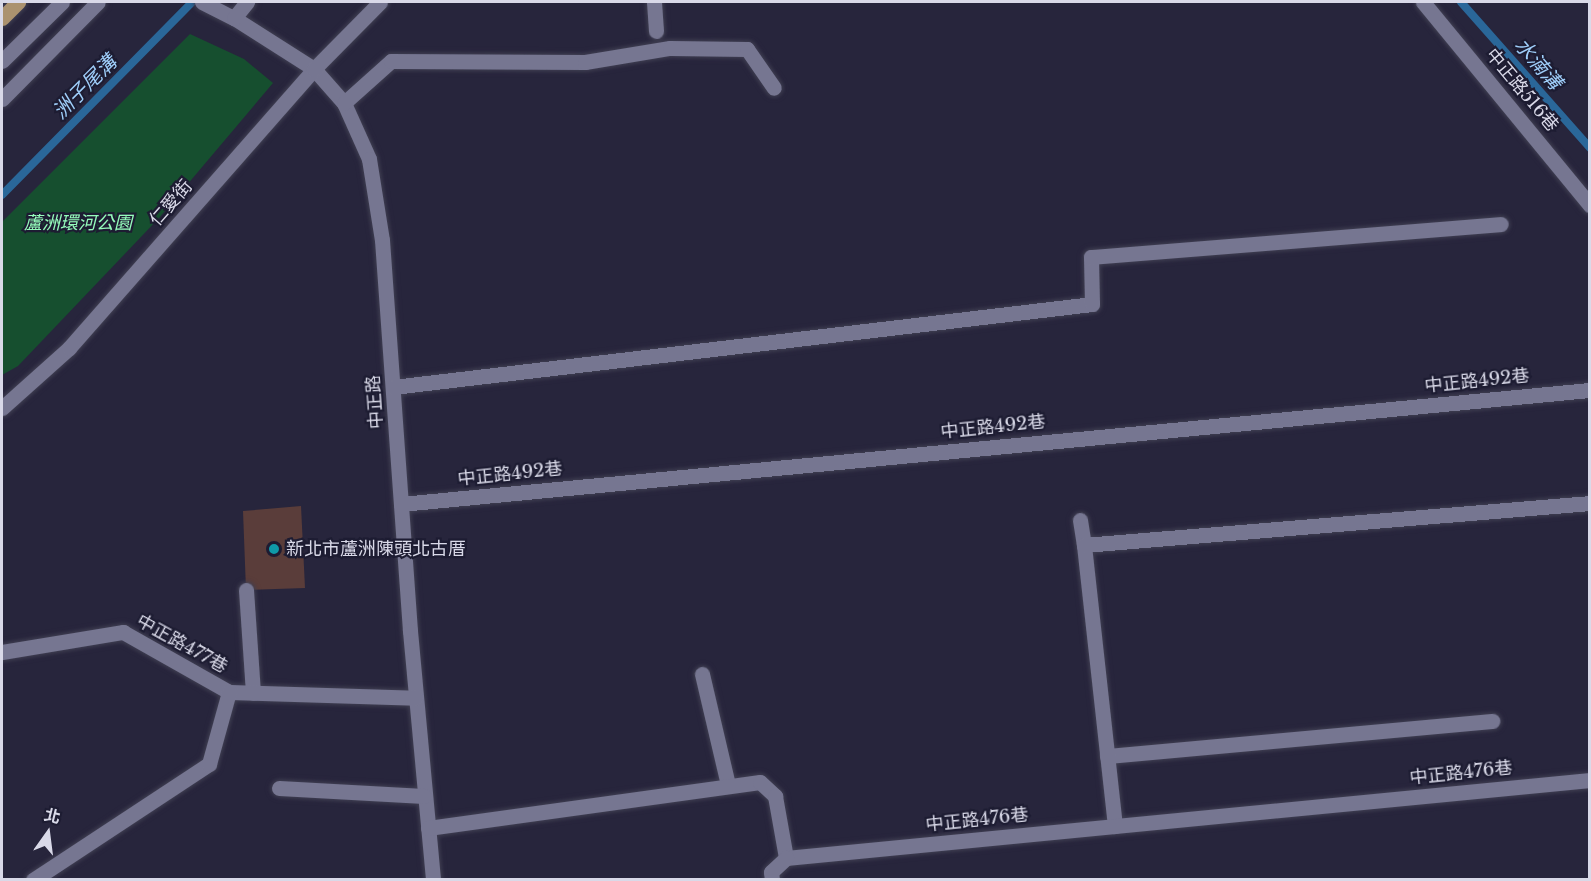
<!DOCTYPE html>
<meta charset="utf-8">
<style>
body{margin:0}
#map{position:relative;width:1591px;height:881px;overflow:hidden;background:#27253c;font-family:"Libre Baskerville","Noto Sans TC",serif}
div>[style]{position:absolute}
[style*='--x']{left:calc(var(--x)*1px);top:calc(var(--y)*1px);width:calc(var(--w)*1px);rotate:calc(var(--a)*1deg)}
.green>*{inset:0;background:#164f2f}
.stream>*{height:8px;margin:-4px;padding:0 4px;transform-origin:4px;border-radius:4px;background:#2a6799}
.building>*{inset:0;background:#5a3d3a}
.roads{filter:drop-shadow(0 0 2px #403f52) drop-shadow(0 0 2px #403f52)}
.minor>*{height:15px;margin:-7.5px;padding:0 7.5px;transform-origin:7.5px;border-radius:7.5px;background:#767691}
.major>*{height:15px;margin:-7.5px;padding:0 7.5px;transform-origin:7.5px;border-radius:7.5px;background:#ab926f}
.dots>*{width:16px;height:16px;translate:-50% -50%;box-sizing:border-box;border:3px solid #1d1c32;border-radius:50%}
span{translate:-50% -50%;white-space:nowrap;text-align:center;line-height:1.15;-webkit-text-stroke:4.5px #1d1c32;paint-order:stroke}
.street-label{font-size:18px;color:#d9d9e8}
.park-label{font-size:18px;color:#95fcbb;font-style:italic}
.poi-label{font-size:18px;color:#d9d9e8}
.left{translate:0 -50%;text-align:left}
.water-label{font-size:20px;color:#9fcefa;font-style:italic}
.frame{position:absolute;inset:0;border:3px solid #d9d9e8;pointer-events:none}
.north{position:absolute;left:18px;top:803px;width:60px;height:60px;-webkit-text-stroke:4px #1d1c32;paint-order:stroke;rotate:14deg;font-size:16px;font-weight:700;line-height:24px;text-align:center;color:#d9d9e8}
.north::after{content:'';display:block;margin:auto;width:21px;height:27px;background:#d9d9e8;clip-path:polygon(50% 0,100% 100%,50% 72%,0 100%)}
</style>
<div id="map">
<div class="green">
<div style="clip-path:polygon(190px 34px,244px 59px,273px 83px,159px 218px,18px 366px,2px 375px,2px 222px)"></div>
</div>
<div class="stream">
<div style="--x:1461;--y:2;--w:195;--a:48.5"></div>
<div style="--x:2;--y:195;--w:271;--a:-45.4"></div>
</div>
<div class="building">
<div style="clip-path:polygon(301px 506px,305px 588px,246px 590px,243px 511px)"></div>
</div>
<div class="roads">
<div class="minor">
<div style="--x:202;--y:2;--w:36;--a:27"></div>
<div style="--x:234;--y:18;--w:95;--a:32.5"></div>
<div style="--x:314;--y:69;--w:45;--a:48.6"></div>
<div style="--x:344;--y:103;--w:61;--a:65.9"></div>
<div style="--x:369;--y:159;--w:82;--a:80.9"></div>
<div style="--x:382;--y:240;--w:392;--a:85.9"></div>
<div style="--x:410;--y:631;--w:250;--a:84.7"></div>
<div style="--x:654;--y:2;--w:29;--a:86"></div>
<div style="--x:1423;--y:2;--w:263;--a:50.6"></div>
<div style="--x:234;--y:18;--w:21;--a:-51"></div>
<div style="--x:2;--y:61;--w:84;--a:-44.5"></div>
<div style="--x:2;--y:99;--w:136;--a:-45.3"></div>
<div style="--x:344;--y:103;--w:63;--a:-41.8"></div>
<div style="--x:391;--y:61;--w:194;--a:0.3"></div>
<div style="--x:585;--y:62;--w:86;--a:-9.4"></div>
<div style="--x:670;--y:48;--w:77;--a:0.7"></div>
<div style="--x:747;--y:49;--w:47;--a:55.3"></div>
<div style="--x:393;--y:387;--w:704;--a:-6.77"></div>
<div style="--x:1092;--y:304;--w:47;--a:-91.2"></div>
<div style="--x:1091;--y:257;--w:411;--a:-4.6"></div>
<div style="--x:2;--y:408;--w:90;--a:-41.8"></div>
<div style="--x:69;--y:348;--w:371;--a:-48.7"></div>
<div style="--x:314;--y:69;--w:94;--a:-45.4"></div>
<div style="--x:401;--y:504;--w:1194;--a:-5.48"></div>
<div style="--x:1080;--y:520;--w:25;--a:81"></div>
<div style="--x:246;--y:590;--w:103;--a:86.1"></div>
<div style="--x:2;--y:652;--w:123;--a:-9.4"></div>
<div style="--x:123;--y:632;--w:122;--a:29.5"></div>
<div style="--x:229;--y:692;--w:187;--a:1.8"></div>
<div style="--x:702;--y:674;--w:114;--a:76.8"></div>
<div style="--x:1107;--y:756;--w:387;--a:-5.2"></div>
<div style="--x:279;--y:788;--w:145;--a:3.2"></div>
<div style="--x:1115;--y:826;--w:283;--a:-96.3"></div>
<div style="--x:1084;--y:545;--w:508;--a:-4.74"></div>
<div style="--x:428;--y:828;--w:335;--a:-7.9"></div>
<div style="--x:760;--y:782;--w:21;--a:43"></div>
<div style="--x:775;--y:796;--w:63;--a:79.9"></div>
<div style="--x:786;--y:858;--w:808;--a:-5.54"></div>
<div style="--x:33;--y:880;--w:211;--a:-33.4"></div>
<div style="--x:209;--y:764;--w:75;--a:-74.5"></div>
<div style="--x:772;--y:880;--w:8;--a:-97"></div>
<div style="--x:771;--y:872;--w:21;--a:-43"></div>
</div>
<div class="major">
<div style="--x:2;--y:18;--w:23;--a:-45"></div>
</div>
</div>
<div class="dots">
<div style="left:274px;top:549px;background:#0f9aa8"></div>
</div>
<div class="street-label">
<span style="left:1522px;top:90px;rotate:50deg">中正路516巷</span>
<span style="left:171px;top:203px;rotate:-49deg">仁愛街</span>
<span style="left:1477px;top:381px;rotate:-6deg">中正路492巷</span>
<span style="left:375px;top:402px;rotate:-94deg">中正路</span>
<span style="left:993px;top:427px;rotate:-6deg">中正路492巷</span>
<span style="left:510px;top:474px;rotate:-6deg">中正路492巷</span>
<span style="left:182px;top:644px;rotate:29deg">中正路477巷</span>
<span style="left:1461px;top:773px;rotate:-6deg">中正路476巷</span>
<span style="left:977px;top:820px;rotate:-6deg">中正路476巷</span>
</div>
<div class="park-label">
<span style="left:78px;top:223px">蘆洲環河公園</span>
</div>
<div class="poi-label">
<span class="left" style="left:286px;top:549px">新北市蘆洲陳頭北古厝</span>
</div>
<div class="water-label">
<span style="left:1538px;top:64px;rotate:49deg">水湳溝</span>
<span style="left:85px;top:87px;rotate:-45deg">洲子尾溝</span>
</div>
<div class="frame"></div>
<div class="north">北</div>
</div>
